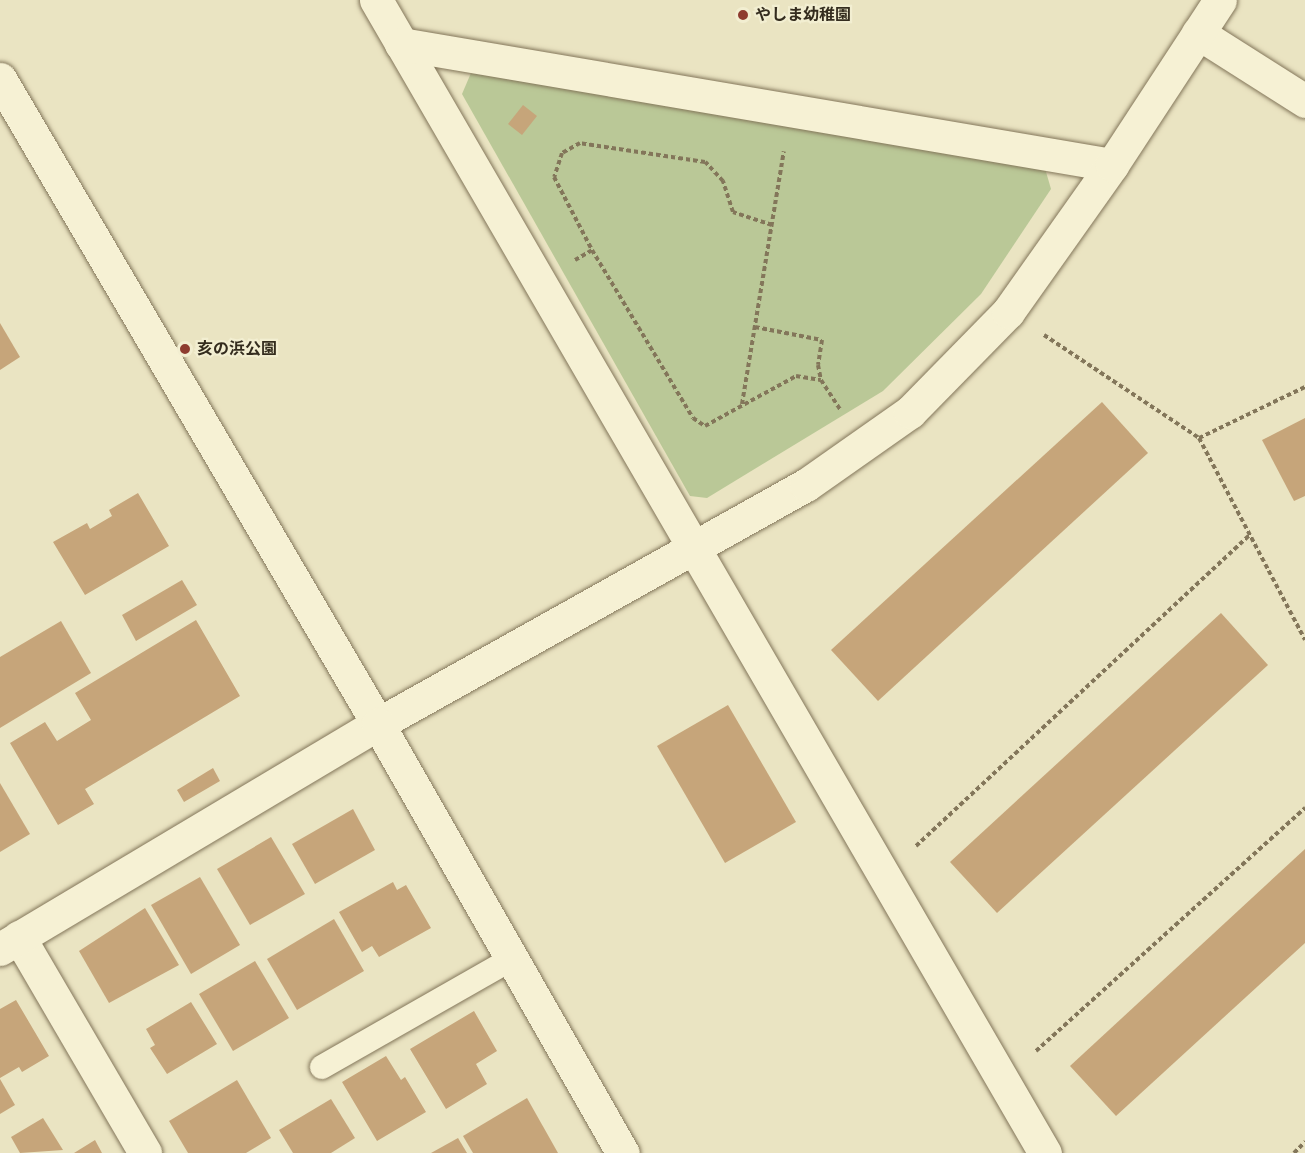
<!DOCTYPE html>
<meta charset="utf-8">
<style>
body{margin:0}
#map{position:relative;width:1305px;height:1153px;overflow:hidden;background:#eae4c2;font-family:Bitter,"Noto Sans JP",serif}
div>[style]{position:absolute}
[style*='--x']{left:calc(var(--x)*1px);top:calc(var(--y)*1px);width:calc(var(--w)*1px);rotate:calc(var(--a)*1deg)}
.green>*{inset:0;background:#bac897}
.building>*{inset:0;background:#c6a57a}
.path>*{height:4px;margin-top:-2px;transform-origin:0;background:repeating-linear-gradient(90deg,#83765a 0 4.5px,transparent 0 7.5px)}
.roads{filter:drop-shadow(0 0 2px #83765a) drop-shadow(0 0 2px #83765a)}
.lane>*{height:24px;margin:-12px;padding:0 12px;transform-origin:12px;border-radius:12px;background:#f6f1d4}
.street>*{height:33px;margin:-16.5px;padding:0 16.5px;transform-origin:16.5px;border-radius:16.5px;background:#f6f1d4}
.secondary>*{height:33px;margin:-16.5px;padding:0 16.5px;transform-origin:16.5px;border-radius:16.5px;background:#f6f1d4}
.dots>*{width:16px;height:16px;translate:-50% -50%;box-sizing:border-box;border:3px solid #f2eed1;border-radius:50%}
span{translate:-50% -50%;white-space:nowrap;text-align:center;line-height:1.15;-webkit-text-stroke:4.5px #f2eed1;paint-order:stroke}
.poi-label{font-size:16px;color:#342c1e;font-weight:700}
.left{translate:0 -50%;text-align:left}
</style>
<div id="map">
<div class="green">
<div style="clip-path:polygon(471px 73px,1044px 165px,1051px 189px,981px 294px,883px 391px,707px 498px,690px 496px,462px 94px)"></div>
</div>
<div class="building">
<div style="clip-path:polygon(523px 105px,537px 116px,522px 135px,508px 124px)"></div>
<div style="clip-path:polygon(0 323px,20px 357px,0 370px)"></div>
<div style="clip-path:polygon(1102px 402px,1148px 453px,878px 701px,831px 650px)"></div>
<div style="clip-path:polygon(1305px 418px,1305px 496px,1294px 501px,1262px 440px)"></div>
<div style="clip-path:polygon(138px 493px,169px 546px,85px 595px,53px 542px,87px 523px,90px 529px,112px 516px,109px 510px)"></div>
<div style="clip-path:polygon(182px 580px,197px 605px,136px 641px,122px 615px)"></div>
<div style="clip-path:polygon(1221px 613px,1268px 665px,997px 913px,950px 862px)"></div>
<div style="clip-path:polygon(196px 620px,240px 696px,85px 789px,94px 804px,58px 825px,10px 743px,45px 722px,57px 741px,91px 720px,75px 693px)"></div>
<div style="clip-path:polygon(61px 621px,91px 673px,0 728px,0 657px)"></div>
<div style="clip-path:polygon(728px 705px,796px 822px,725px 863px,657px 746px)"></div>
<div style="clip-path:polygon(213px 768px,220px 781px,184px 802px,177px 790px)"></div>
<div style="clip-path:polygon(0 783px,30px 834px,0 852px)"></div>
<div style="clip-path:polygon(353px 809px,375px 850px,315px 884px,292px 844px)"></div>
<div style="clip-path:polygon(271px 837px,305px 894px,250px 925px,217px 869px)"></div>
<div style="clip-path:polygon(1305px 849px,1305px 943px,1116px 1116px,1070px 1066px)"></div>
<div style="clip-path:polygon(200px 877px,240px 945px,191px 974px,151px 905px)"></div>
<div style="clip-path:polygon(393px 882px,397px 890px,406px 885px,431px 928px,379px 957px,372px 946px,362px 952px,339px 912px)"></div>
<div style="clip-path:polygon(145px 908px,179px 965px,109px 1003px,79px 951px)"></div>
<div style="clip-path:polygon(334px 919px,364px 971px,297px 1010px,267px 959px)"></div>
<div style="clip-path:polygon(255px 961px,289px 1018px,233px 1051px,199px 994px)"></div>
<div style="clip-path:polygon(16px 1000px,49px 1056px,22px 1072px,19px 1067px,0 1078px,0 1009px)"></div>
<div style="clip-path:polygon(191px 1002px,217px 1044px,167px 1074px,150px 1048px,155px 1045px,146px 1029px)"></div>
<div style="clip-path:polygon(474px 1011px,497px 1051px,476px 1064px,487px 1084px,446px 1109px,410px 1049px)"></div>
<div style="clip-path:polygon(386px 1056px,401px 1080px,405px 1077px,426px 1112px,377px 1141px,342px 1082px)"></div>
<div style="clip-path:polygon(0 1079px,15px 1105px,0 1114px)"></div>
<div style="clip-path:polygon(237px 1080px,271px 1138px,246px 1153px,188px 1153px,169px 1121px)"></div>
<div style="clip-path:polygon(527px 1098px,558px 1153px,473px 1153px,463px 1136px)"></div>
<div style="clip-path:polygon(331px 1099px,355px 1138px,331px 1153px,293px 1153px,279px 1130px)"></div>
<div style="clip-path:polygon(43px 1118px,63px 1150px,20px 1153px,11px 1137px)"></div>
<div style="clip-path:polygon(458px 1138px,467px 1153px,431px 1153px)"></div>
<div style="clip-path:polygon(95px 1140px,102px 1153px,74px 1153px)"></div>
</div>
<div class="path">
<div style="--x:772;--y:225;--w:41;--a:-161.6"></div>
<div style="--x:733;--y:212;--w:33;--a:-108"></div>
<div style="--x:723;--y:181;--w:26;--a:-133"></div>
<div style="--x:705;--y:162;--w:126;--a:-171.4"></div>
<div style="--x:580;--y:143;--w:21;--a:151"></div>
<div style="--x:562;--y:153;--w:25;--a:108"></div>
<div style="--x:554;--y:177;--w:82;--a:62.5"></div>
<div style="--x:592;--y:250;--w:196;--a:59"></div>
<div style="--x:693;--y:418;--w:14;--a:34"></div>
<div style="--x:705;--y:426;--w:104;--a:-28.8"></div>
<div style="--x:796;--y:376;--w:25;--a:9"></div>
<div style="--x:821;--y:380;--w:37;--a:57"></div>
<div style="--x:575;--y:260;--w:20;--a:-30"></div>
<div style="--x:755;--y:327;--w:68;--a:11"></div>
<div style="--x:822;--y:340;--w:25;--a:99"></div>
<div style="--x:818;--y:365;--w:15;--a:79"></div>
<div style="--x:1044;--y:335;--w:186;--a:33.6"></div>
<div style="--x:1199;--y:438;--w:228;--a:62.3"></div>
<div style="--x:742;--y:404;--w:256;--a:-80.6"></div>
<div style="--x:1199;--y:438;--w:118;--a:-25.7"></div>
<div style="--x:916;--y:846;--w:455;--a:-43"></div>
<div style="--x:1036;--y:1051;--w:363;--a:-42.1"></div>
<div style="--x:1294;--y:1153;--w:16;--a:-45"></div>
</div>
<div class="roads">
<div class="lane">
<div style="--x:322;--y:1067;--w:220;--a:-29.7"></div>
</div>
<div class="street">
<div style="--x:376;--y:0;--w:1333;--a:59.88"></div>
<div style="--x:1198;--y:33;--w:127;--a:32.4"></div>
<div style="--x:401;--y:44;--w:721;--a:9.66"></div>
<div style="--x:19;--y:937;--w:250;--a:59.7"></div>
<div style="--x:0;--y:949;--w:440;--a:-30.8"></div>
<div style="--x:378;--y:724;--w:490;--a:-29.2"></div>
<div style="--x:806;--y:485;--w:127;--a:-35.1"></div>
<div style="--x:910;--y:412;--w:140;--a:-45.6"></div>
<div style="--x:1008;--y:312;--w:180;--a:-54.7"></div>
<div style="--x:1112;--y:165;--w:197;--a:-56.8"></div>
</div>
<div class="secondary">
<div style="--x:0;--y:79;--w:748;--a:59.63"></div>
<div style="--x:378;--y:724;--w:494;--a:60.3"></div>
</div>
</div>
<div class="dots">
<div style="left:743px;top:15px;background:#8e3c2f"></div>
<div style="left:185px;top:349px;background:#8e3c2f"></div>
</div>
<div class="poi-label">
<span class="left" style="left:755px;top:15px">やしま幼稚園</span>
<span class="left" style="left:197px;top:349px">亥の浜公園</span>
</div>
</div>
